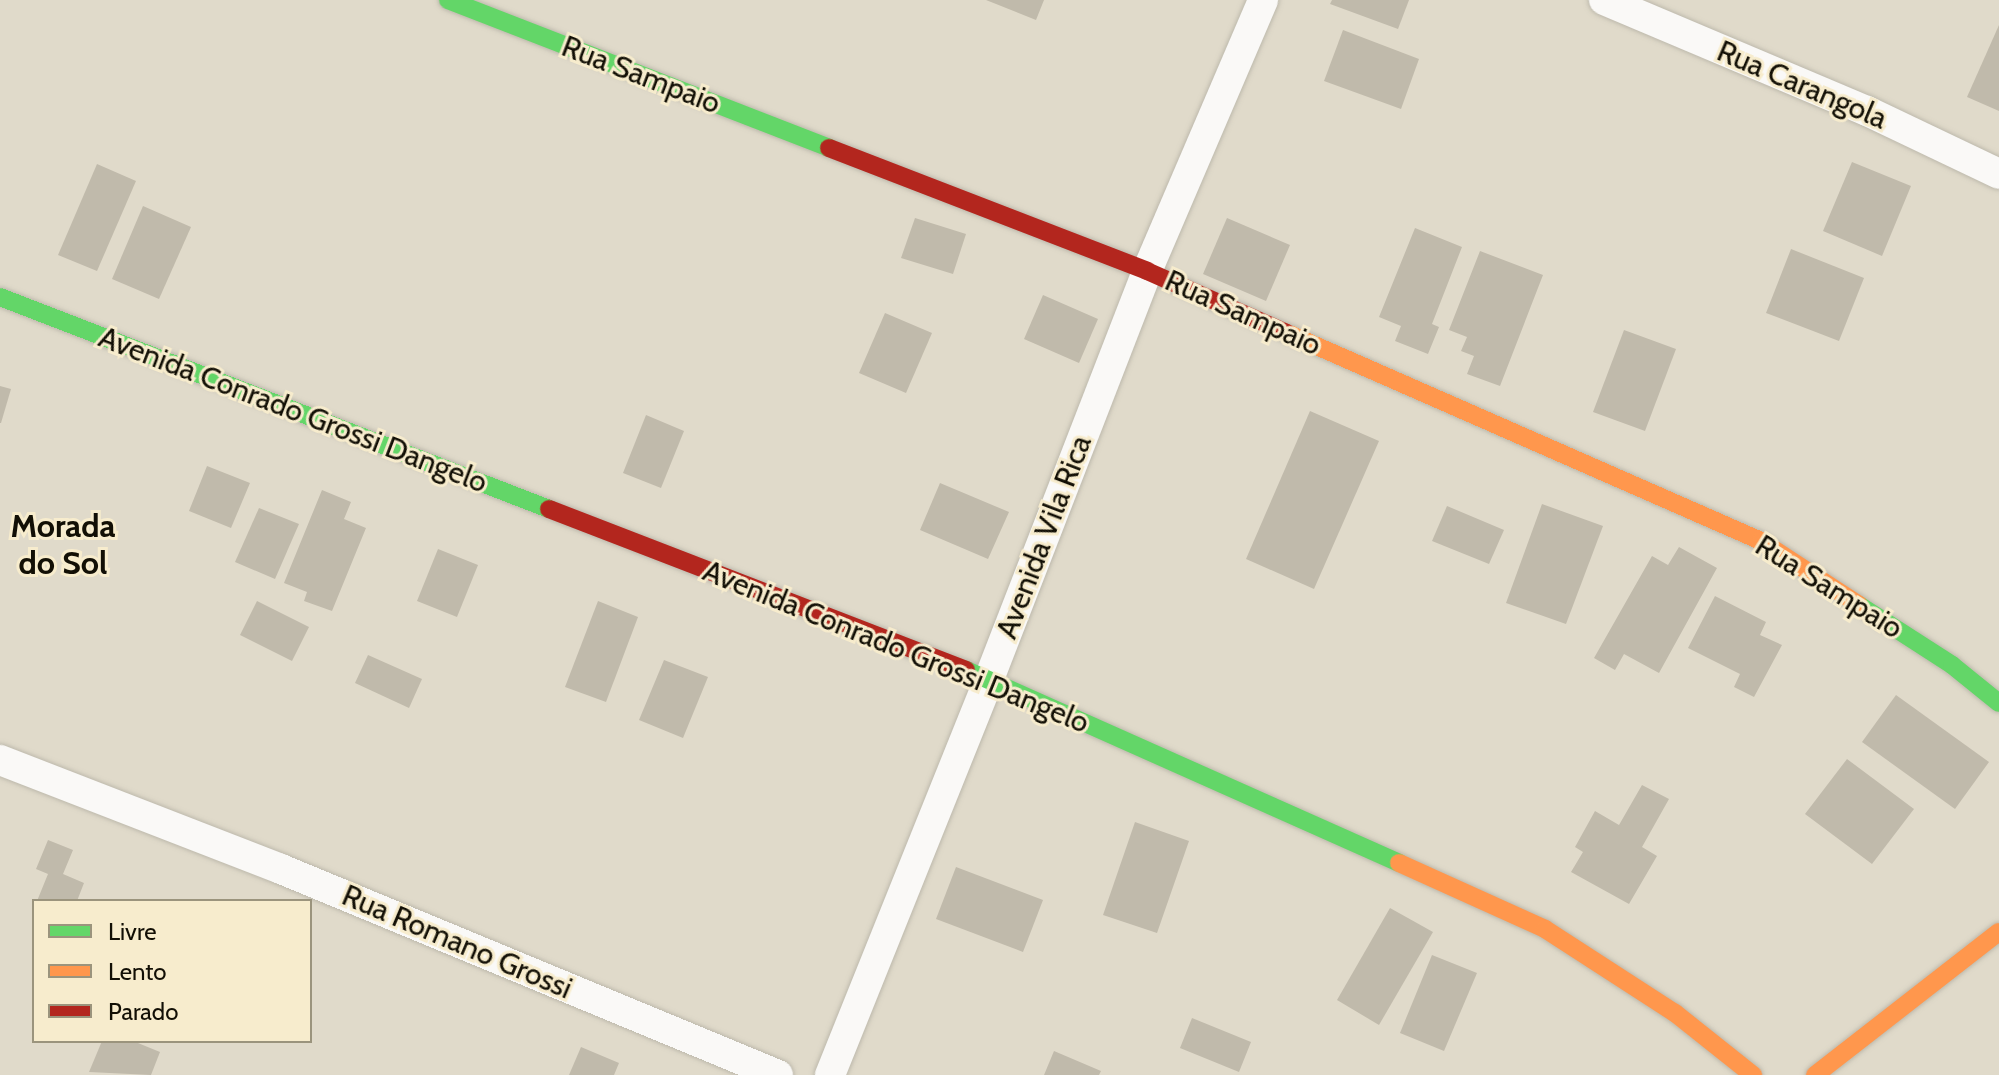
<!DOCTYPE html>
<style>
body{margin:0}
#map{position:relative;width:1999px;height:1075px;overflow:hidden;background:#e0daca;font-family:Cabin,sans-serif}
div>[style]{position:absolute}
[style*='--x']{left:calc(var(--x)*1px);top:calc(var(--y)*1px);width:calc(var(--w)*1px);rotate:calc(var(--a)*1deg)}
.building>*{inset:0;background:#c0baab}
.roads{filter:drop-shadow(0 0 2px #bdb9ac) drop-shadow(0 0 2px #bdb9ac)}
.street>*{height:30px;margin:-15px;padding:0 15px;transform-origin:15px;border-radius:15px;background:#faf9f7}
.fast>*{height:18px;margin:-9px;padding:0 9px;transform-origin:9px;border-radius:9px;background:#63d668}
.slow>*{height:18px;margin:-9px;padding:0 9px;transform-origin:9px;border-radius:9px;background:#ff974d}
.jam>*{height:18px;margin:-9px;padding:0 9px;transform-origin:9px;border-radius:9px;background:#b3261e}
span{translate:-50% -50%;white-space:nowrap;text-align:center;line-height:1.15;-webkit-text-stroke:6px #f7eccd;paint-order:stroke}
.street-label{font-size:30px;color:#120f05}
.neighbourhood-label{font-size:32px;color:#120f05;font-weight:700}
.legend{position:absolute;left:32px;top:899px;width:280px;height:144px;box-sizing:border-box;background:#f7eccd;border:2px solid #9b947d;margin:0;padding:10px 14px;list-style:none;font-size:24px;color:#120f05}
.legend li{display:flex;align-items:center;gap:16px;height:40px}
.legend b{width:40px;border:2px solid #9b947d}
</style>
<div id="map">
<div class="building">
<div style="clip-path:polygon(986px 0,1044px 0,1036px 20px)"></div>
<div style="clip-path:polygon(1332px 0,1409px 0,1398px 29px,1330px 4px)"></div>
<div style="clip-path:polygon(1999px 25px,1999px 111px,1967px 97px)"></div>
<div style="clip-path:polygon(1343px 30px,1419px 59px,1401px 109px,1324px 81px)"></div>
<div style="clip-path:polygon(1852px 162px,1911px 186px,1882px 256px,1823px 231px)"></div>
<div style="clip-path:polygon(97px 164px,136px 181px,97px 271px,58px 255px)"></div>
<div style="clip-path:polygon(143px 206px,191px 227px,159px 299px,112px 279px)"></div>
<div style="clip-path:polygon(915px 218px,966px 234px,953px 274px,901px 258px)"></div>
<div style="clip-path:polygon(1227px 218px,1290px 245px,1266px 301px,1203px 274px)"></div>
<div style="clip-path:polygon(1415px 228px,1462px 247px,1432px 324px,1439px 327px,1428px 354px,1395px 341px,1401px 326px,1379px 317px)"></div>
<div style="clip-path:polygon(1791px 249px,1864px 278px,1839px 341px,1766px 313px)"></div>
<div style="clip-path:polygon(1480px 251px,1543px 275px,1500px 386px,1467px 374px,1474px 356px,1461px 351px,1467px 337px,1449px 330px)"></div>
<div style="clip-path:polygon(1043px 295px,1098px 319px,1079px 363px,1024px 339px)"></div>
<div style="clip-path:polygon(885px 313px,932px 333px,906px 393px,859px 373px)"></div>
<div style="clip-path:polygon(1624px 330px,1676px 349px,1645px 431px,1593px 412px)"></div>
<div style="clip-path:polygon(0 386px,11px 389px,1px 423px,0 423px)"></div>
<div style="clip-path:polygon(1310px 411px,1379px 441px,1314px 589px,1246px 559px)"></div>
<div style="clip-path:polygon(646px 415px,684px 431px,661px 488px,623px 473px)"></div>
<div style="clip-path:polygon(207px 466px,250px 483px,231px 528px,189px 511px)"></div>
<div style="clip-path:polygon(940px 483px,1009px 512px,988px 559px,920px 530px)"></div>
<div style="clip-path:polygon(322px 490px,351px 502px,344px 519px,366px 528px,332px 611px,304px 601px,307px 592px,284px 583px)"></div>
<div style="clip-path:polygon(1542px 504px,1603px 526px,1566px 624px,1506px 603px)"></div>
<div style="clip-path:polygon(1447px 506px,1504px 530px,1489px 564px,1432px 541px)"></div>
<div style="clip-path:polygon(259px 508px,299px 524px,275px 579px,235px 562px)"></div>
<div style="clip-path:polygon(1679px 547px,1717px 568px,1659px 673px,1624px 654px,1615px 670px,1594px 658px,1652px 556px,1668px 565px)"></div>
<div style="clip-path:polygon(438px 549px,478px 565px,457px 617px,417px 601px)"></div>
<div style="clip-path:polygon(1715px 596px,1766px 622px,1760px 635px,1782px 645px,1754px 697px,1734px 687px,1740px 674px,1688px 648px)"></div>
<div style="clip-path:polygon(257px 601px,309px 627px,292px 661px,240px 635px)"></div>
<div style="clip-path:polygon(598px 601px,638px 617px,606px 702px,565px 687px)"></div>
<div style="clip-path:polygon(368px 655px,422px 679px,409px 708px,355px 683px)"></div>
<div style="clip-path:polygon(664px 660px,708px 677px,683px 738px,639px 720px)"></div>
<div style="clip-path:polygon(1896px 695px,1989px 762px,1955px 809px,1862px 742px)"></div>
<div style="clip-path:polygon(1847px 759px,1914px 809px,1872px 864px,1805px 814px)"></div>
<div style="clip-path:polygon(1642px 785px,1669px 799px,1642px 847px,1657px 856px,1629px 904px,1571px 872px,1583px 852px,1575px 847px,1595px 811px,1619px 825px)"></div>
<div style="clip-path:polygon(1135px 822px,1189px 841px,1157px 933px,1103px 915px)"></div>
<div style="clip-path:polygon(48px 840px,73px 850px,63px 874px,84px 883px,77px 901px,37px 901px,48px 874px,36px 869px)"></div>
<div style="clip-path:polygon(956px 867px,1043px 900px,1023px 952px,936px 919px)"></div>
<div style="clip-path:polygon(1390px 908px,1433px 932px,1379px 1025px,1337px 1000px)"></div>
<div style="clip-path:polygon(1432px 955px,1477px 973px,1444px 1051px,1400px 1033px)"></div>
<div style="clip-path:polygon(1192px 1018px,1251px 1042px,1239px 1072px,1180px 1048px)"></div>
<div style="clip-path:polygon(102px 1041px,133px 1041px,160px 1052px,151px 1075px,89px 1072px)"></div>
<div style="clip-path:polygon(581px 1047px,619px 1063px,614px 1075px,569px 1075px)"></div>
<div style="clip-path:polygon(1054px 1051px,1101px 1071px,1099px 1075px,1044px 1075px)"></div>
</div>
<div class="roads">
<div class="street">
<div style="--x:1604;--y:0;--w:285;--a:22.9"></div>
<div style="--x:1867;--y:111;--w:146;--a:25.5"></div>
<div style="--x:0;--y:760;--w:301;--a:21.2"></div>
<div style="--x:281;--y:869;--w:538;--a:22.51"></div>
<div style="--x:830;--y:1075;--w:427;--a:-68.1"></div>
<div style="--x:989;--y:679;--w:438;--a:-68.8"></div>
<div style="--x:1147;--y:271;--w:295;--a:-66.8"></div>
</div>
<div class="fast">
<div style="--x:448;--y:0;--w:409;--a:21.2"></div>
<div style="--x:0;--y:297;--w:589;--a:21.11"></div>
<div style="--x:1859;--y:605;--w:111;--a:32.8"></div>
<div style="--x:1952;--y:665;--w:60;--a:39"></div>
<div style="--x:966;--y:670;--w:474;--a:24"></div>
</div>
<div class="slow">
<div style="--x:1287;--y:333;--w:518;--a:23.69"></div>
<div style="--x:1761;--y:541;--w:117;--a:33.1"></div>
<div style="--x:1399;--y:863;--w:160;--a:24.3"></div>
<div style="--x:1545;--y:929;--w:155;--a:32.9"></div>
<div style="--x:1675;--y:1013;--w:100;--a:38.5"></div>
<div style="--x:1815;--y:1075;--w:233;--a:-37.9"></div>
</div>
<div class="jam">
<div style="--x:829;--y:148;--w:341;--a:21.1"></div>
<div style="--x:1147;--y:271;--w:153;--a:23.9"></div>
<div style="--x:549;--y:509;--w:447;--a:21.1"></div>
</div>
</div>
<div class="street-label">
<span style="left:641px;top:75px;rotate:21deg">Rua Sampaio</span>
<span style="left:1802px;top:85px;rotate:23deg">Rua Carangola</span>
<span style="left:1243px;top:313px;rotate:24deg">Rua Sampaio</span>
<span style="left:293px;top:410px;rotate:21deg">Avenida Conrado Grossi Dangelo</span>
<span style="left:1044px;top:537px;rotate:-69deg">Avenida Vila Rica</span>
<span style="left:1829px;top:587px;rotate:32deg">Rua Sampaio</span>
<span style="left:896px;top:647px;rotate:22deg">Avenida Conrado Grossi Dangelo</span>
<span style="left:457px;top:942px;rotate:23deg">Rua Romano Grossi</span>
</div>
<div class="neighbourhood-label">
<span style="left:63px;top:545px">Morada<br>do Sol</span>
</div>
<ul class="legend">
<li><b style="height:10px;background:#63d668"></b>Livre</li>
<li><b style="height:10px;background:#ff974d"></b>Lento</li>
<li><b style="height:10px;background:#b3261e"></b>Parado</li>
</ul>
</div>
